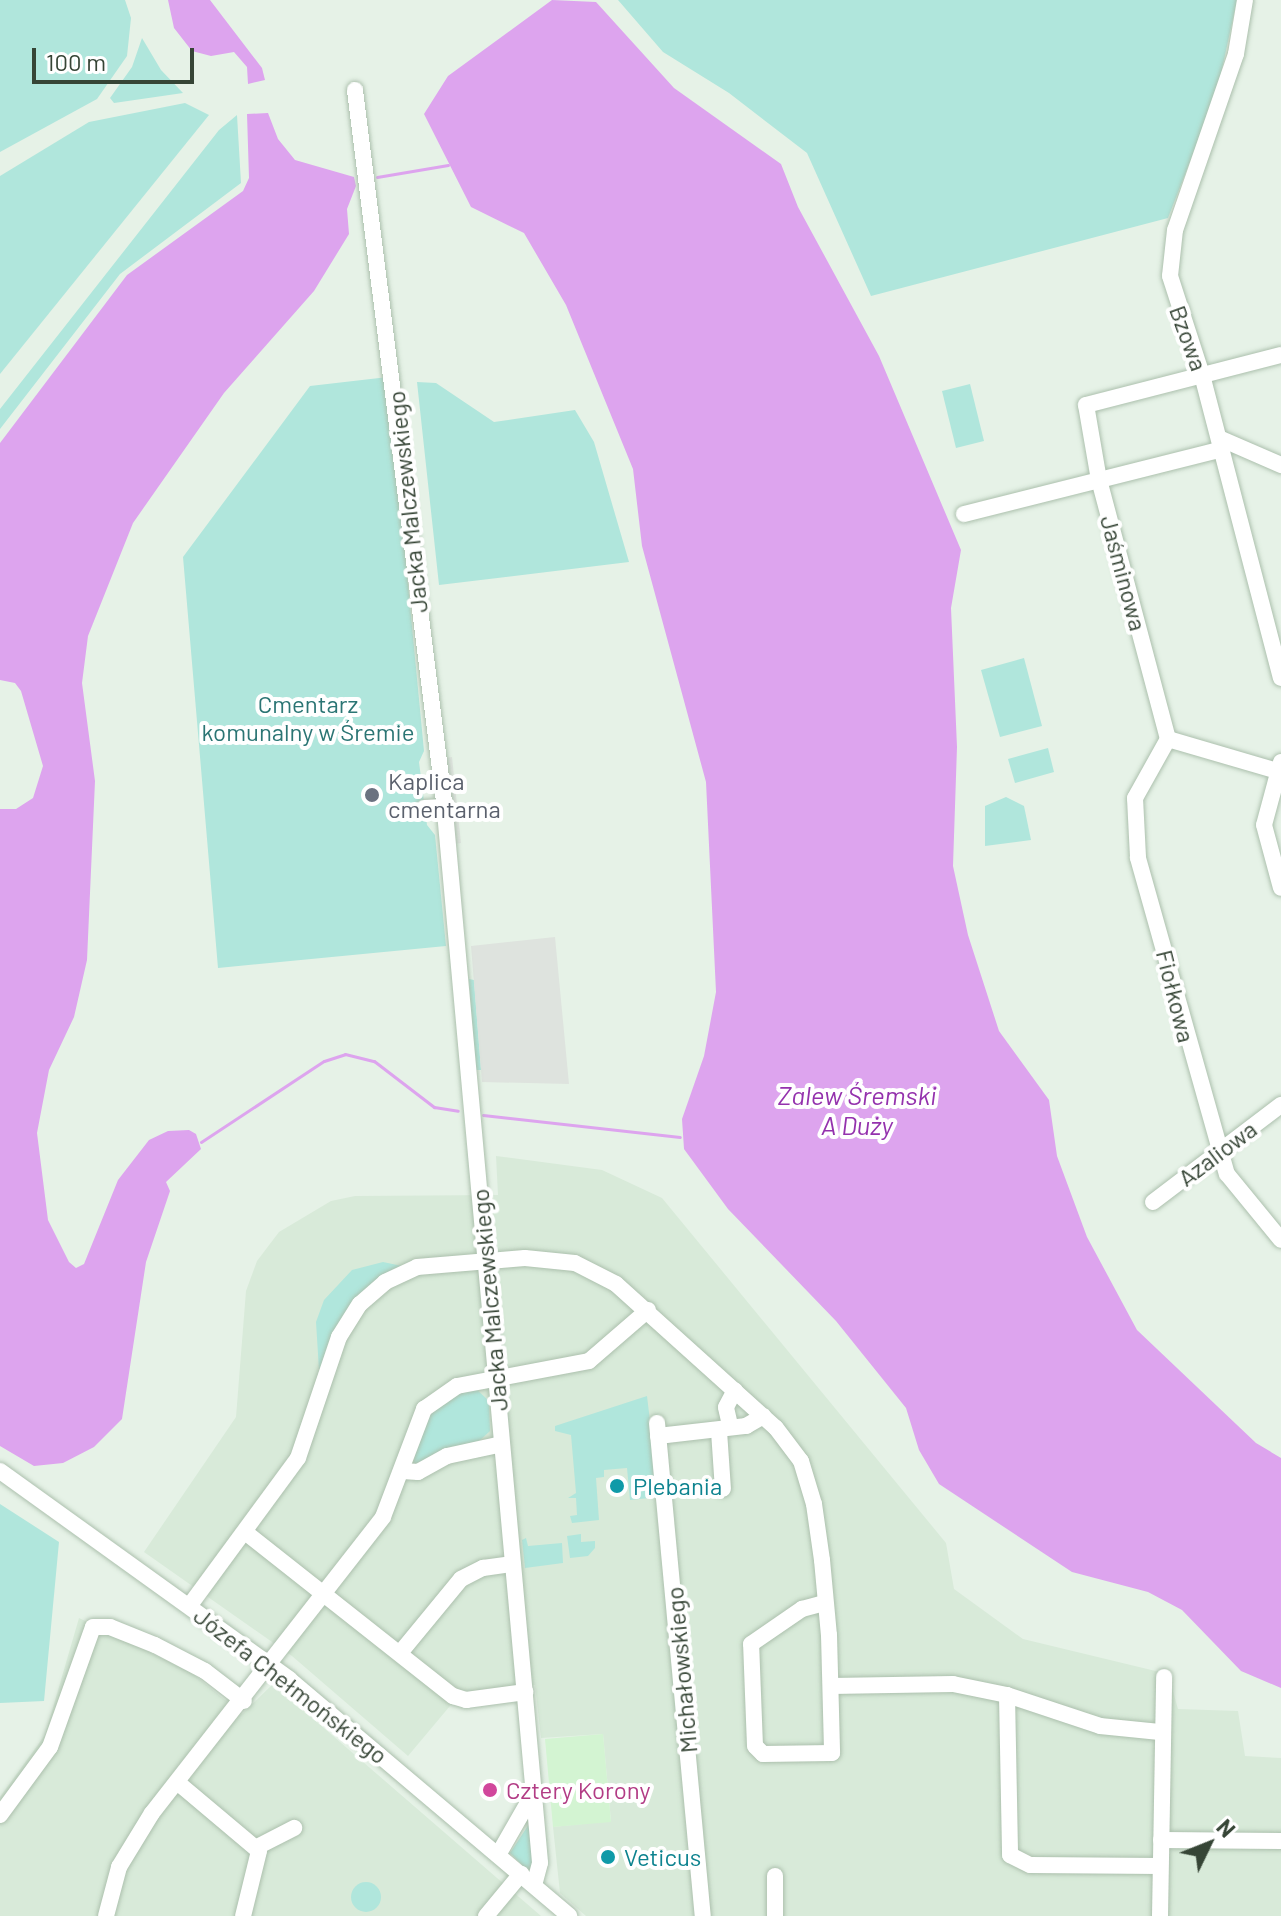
<!DOCTYPE html>
<meta charset="utf-8">
<style>
body{margin:0}
#map{position:relative;width:1281px;height:1916px;overflow:hidden;background:#e6f2e7;font-family:Barlow,sans-serif}
div>[style]{position:absolute}
[style*='--x']{left:calc(var(--x)*1px);top:calc(var(--y)*1px);width:calc(var(--w)*1px);rotate:calc(var(--a)*1deg)}
.residential>*{inset:0;background:#d8ead9}
.commercial>*{inset:0;background:#d3f4d2}
.green>*{inset:0;background:#b0e6dc}
.round{border-radius:50%}
.parking>*{inset:0;background:#dee3de}
.water>*{inset:0;background:#dda4ee}
.stream>*{height:3px;margin:-1.5px;padding:0 1.5px;transform-origin:1.5px;border-radius:1.5px;background:#dda4ee}
.roads{filter:drop-shadow(0 0 2px #acc0ad) drop-shadow(0 0 2px #acc0ad)}
.minor>*{height:16px;margin:-8px;padding:0 8px;transform-origin:8px;border-radius:8px;background:#fff}
.dots>*{width:22px;height:22px;translate:-50% -50%;box-sizing:border-box;border:4px solid #fff;border-radius:50%}
span{translate:-50% -50%;white-space:nowrap;text-align:center;line-height:1.15;-webkit-text-stroke:8px #fff;paint-order:stroke}
.street-label{font-size:24px;color:#364536}
.park-label{font-size:24px;color:#2b7574}
.worship-label{font-size:24px;color:#5b616d}
.left{translate:0 -50%;text-align:left}
.culture-label{font-size:24px;color:#0d838f}
.hotel-label{font-size:24px;color:#b23c85}
.water-label{font-size:26px;color:#9432ad;font-style:italic}
.north{position:absolute;left:1169px;top:1804px;width:80px;height:80px;-webkit-text-stroke:6px #fff;paint-order:stroke;rotate:47deg;font-size:22px;font-weight:700;line-height:32px;text-align:center;color:#364536}
.north::after{content:'';display:block;margin:auto;width:28px;height:36px;background:#364536;clip-path:polygon(50% 0,100% 100%,50% 72%,0 100%)}
.scale{position:absolute;left:32px;top:48px;width:162px;height:36px;box-sizing:border-box;border:4px solid #364536;border-top:0;padding-left:10px;font-size:24px;line-height:28px;white-space:nowrap;color:#364536;-webkit-text-stroke:6px #fff;paint-order:stroke}
</style>
<div id="map">
<div class="residential">
<div style="clip-path:polygon(496px 1156px,602px 1170px,662px 1198px,946px 1543px,954px 1589px,1023px 1639px,1168px 1674px,1178px 1709px,1238px 1711px,1245px 1756px,1281px 1758px,1281px 1916px,586px 1916px,560px 1893px,553px 1827px,611px 1821px,603px 1734px,541px 1738px,535px 1685px,460px 1694px,408px 1756px,292px 1656px,144px 1552px,236px 1417px,246px 1291px,257px 1261px,279px 1232px,331px 1201px,355px 1196px,498px 1195px)"></div>
<div style="clip-path:polygon(79px 1618px,192px 1673px,242px 1714px,273px 1684px,541px 1916px,0 1916px,0 1797px,45px 1735px)"></div>
</div>
<div class="commercial">
<div style="clip-path:polygon(603px 1734px,611px 1822px,553px 1827px,545px 1739px)"></div>
</div>
<div class="green">
<div style="clip-path:polygon(0 0,125px 0,131px 18px,127px 56px,97px 99px,0 152px)"></div>
<div style="clip-path:polygon(618px 0,1237px 0,1217px 92px,1168px 218px,871px 296px,807px 153px,729px 93px,663px 52px)"></div>
<div style="clip-path:polygon(142px 38px,161px 70px,183px 93px,114px 103px,110px 98px,132px 67px)"></div>
<div style="clip-path:polygon(185px 103px,209px 115px,0 374px,0 176px,89px 122px)"></div>
<div style="clip-path:polygon(237px 115px,241px 183px,120px 274px,0 429px,0 409px,219px 130px)"></div>
<div style="clip-path:polygon(388px 377px,424px 751px,419px 762px,427px 825px,435px 835px,446px 946px,218px 968px,183px 557px,310px 386px)"></div>
<div style="clip-path:polygon(417px 382px,436px 383px,494px 422px,575px 410px,594px 442px,629px 562px,439px 585px)"></div>
<div style="clip-path:polygon(970px 384px,984px 441px,956px 448px,942px 391px)"></div>
<div style="clip-path:polygon(1024px 658px,1042px 726px,1000px 737px,981px 670px)"></div>
<div style="clip-path:polygon(1048px 748px,1054px 772px,1015px 783px,1008px 759px)"></div>
<div style="clip-path:polygon(1006px 797px,1024px 806px,1031px 840px,985px 846px,985px 806px)"></div>
<div style="clip-path:polygon(469px 979px,474px 980px,481px 1070px,475px 1070px)"></div>
<div style="clip-path:polygon(383px 1262px,402px 1266px,388px 1274px,319px 1370px,316px 1322px,324px 1300px,352px 1270px)"></div>
<div style="clip-path:polygon(475px 1388px,489px 1401px,490px 1431px,478px 1442px,413px 1464px,423px 1421px,450px 1395px)"></div>
<div style="clip-path:polygon(647px 1396px,659px 1497px,630px 1500px,627px 1468px,604px 1470px,604px 1477px,596px 1478px,599px 1520px,572px 1523px,570px 1516px,577px 1515px,576px 1498px,568px 1498px,576px 1493px,571px 1435px,555px 1431px,555px 1426px)"></div>
<div style="clip-path:polygon(0 1504px,59px 1542px,44px 1701px,0 1703px)"></div>
<div style="clip-path:polygon(581px 1534px,581px 1542px,595px 1541px,595px 1548px,588px 1556px,570px 1558px,567px 1536px)"></div>
<div style="clip-path:polygon(526px 1538px,528px 1546px,562px 1543px,563px 1563px,525px 1568px,522px 1540px)"></div>
<div style="clip-path:polygon(529px 1824px,534px 1865px,529px 1872px,510px 1853px)"></div>
<div class="round" style="left:351px;top:1882px;width:30px;height:30px"></div>
</div>
<div class="parking">
<div style="clip-path:polygon(452px 757px,461px 843px,454px 844px,445px 758px)"></div>
<div style="clip-path:polygon(555px 937px,569px 1084px,482px 1082px,471px 946px)"></div>
</div>
<div class="water">
<div style="clip-path:polygon(168px 0,210px 0,262px 68px,265px 80px,248px 84px,247px 67px,234px 52px,211px 56px,192px 51px,174px 28px)"></div>
<div style="clip-path:polygon(552px 0,596px 2px,674px 88px,781px 164px,798px 207px,879px 356px,961px 550px,951px 608px,957px 747px,953px 866px,968px 935px,999px 1031px,1049px 1100px,1057px 1156px,1087px 1237px,1137px 1330px,1256px 1443px,1281px 1458px,1281px 1688px,1241px 1671px,1182px 1610px,1148px 1592px,1072px 1572px,939px 1484px,919px 1450px,906px 1408px,836px 1321px,728px 1209px,684px 1149px,682px 1119px,704px 1056px,716px 992px,706px 782px,642px 546px,633px 469px,566px 305px,524px 233px,471px 207px,424px 114px,448px 76px)"></div>
<div style="clip-path:polygon(268px 113px,278px 139px,295px 160px,354px 177px,356px 186px,347px 209px,349px 234px,314px 291px,224px 393px,133px 523px,88px 636px,82px 683px,95px 781px,87px 960px,74px 1017px,49px 1070px,37px 1133px,48px 1220px,69px 1262px,76px 1268px,84px 1264px,118px 1180px,149px 1140px,168px 1131px,189px 1130px,196px 1134px,201px 1149px,166px 1182px,170px 1191px,146px 1262px,122px 1419px,94px 1447px,63px 1463px,34px 1466px,0 1446px,0 809px,16px 809px,33px 798px,43px 766px,21px 691px,15px 683px,0 680px,0 443px,127px 275px,243px 191px,249px 178px,247px 114px)"></div>
</div>
<div class="stream">
<div style="--x:377;--y:177;--w:72;--a:-9.6"></div>
<div style="--x:483;--y:1115;--w:198;--a:6.4"></div>
<div style="--x:201;--y:1142;--w:147;--a:-33.4"></div>
<div style="--x:324;--y:1061;--w:22;--a:-18"></div>
<div style="--x:345;--y:1054;--w:30;--a:14"></div>
<div style="--x:374;--y:1061;--w:76;--a:37.5"></div>
<div style="--x:434;--y:1107;--w:24;--a:9"></div>
</div>
<div class="roads">
<div class="minor">
<div style="--x:1245;--y:0;--w:55;--a:99.5"></div>
<div style="--x:1236;--y:54;--w:186;--a:109.1"></div>
<div style="--x:1175;--y:230;--w:46;--a:96.2"></div>
<div style="--x:1170;--y:276;--w:104;--a:72.1"></div>
<div style="--x:1202;--y:375;--w:313;--a:75.4"></div>
<div style="--x:355;--y:90;--w:717;--a:82.87"></div>
<div style="--x:444;--y:801;--w:1066;--a:84.83"></div>
<div style="--x:540;--y:1863;--w:23;--a:105"></div>
<div style="--x:1219;--y:438;--w:68;--a:23.5"></div>
<div style="--x:964;--y:514;--w:266;--a:-14.1"></div>
<div style="--x:1168;--y:739;--w:268;--a:-104.9"></div>
<div style="--x:1099;--y:480;--w:76;--a:-99.8"></div>
<div style="--x:1086;--y:405;--w:201;--a:-14.4"></div>
<div style="--x:1168;--y:739;--w:68;--a:119.2"></div>
<div style="--x:1135;--y:798;--w:60;--a:87.1"></div>
<div style="--x:1138;--y:858;--w:328;--a:74.3"></div>
<div style="--x:1227;--y:1174;--w:85;--a:50.7"></div>
<div style="--x:1168;--y:739;--w:118;--a:16.3"></div>
<div style="--x:1281;--y:762;--w:65;--a:105.1"></div>
<div style="--x:1264;--y:825;--w:65;--a:74.9"></div>
<div style="--x:424;--y:808;--w:20;--a:-3"></div>
<div style="--x:1153;--y:1202;--w:161;--a:-37.2"></div>
<div style="--x:657;--y:1423;--w:495;--a:84.7"></div>
<div style="--x:730;--y:1425;--w:18;--a:-103"></div>
<div style="--x:726;--y:1407;--w:19;--a:-62"></div>
<div style="--x:719;--y:1431;--w:58;--a:86.1"></div>
<div style="--x:658;--y:1436;--w:89;--a:-6.5"></div>
<div style="--x:746;--y:1426;--w:20;--a:-30"></div>
<div style="--x:0;--y:1471;--w:356;--a:35.7"></div>
<div style="--x:289;--y:1679;--w:367;--a:40.2"></div>
<div style="--x:403;--y:1471;--w:15;--a:4"></div>
<div style="--x:418;--y:1472;--w:33;--a:-29"></div>
<div style="--x:447;--y:1456;--w:56;--a:-12.3"></div>
<div style="--x:245;--y:1532;--w:265;--a:38.3"></div>
<div style="--x:453;--y:1696;--w:14;--a:17"></div>
<div style="--x:466;--y:1700;--w:60;--a:-7.7"></div>
<div style="--x:190;--y:1605;--w:182;--a:-53.7"></div>
<div style="--x:298;--y:1458;--w:128;--a:-71.3"></div>
<div style="--x:339;--y:1337;--w:39;--a:-58"></div>
<div style="--x:360;--y:1304;--w:33;--a:-41"></div>
<div style="--x:385;--y:1282;--w:35;--a:-25"></div>
<div style="--x:417;--y:1267;--w:108;--a:-4.8"></div>
<div style="--x:525;--y:1258;--w:50;--a:5.7"></div>
<div style="--x:575;--y:1263;--w:46;--a:27.1"></div>
<div style="--x:616;--y:1284;--w:215;--a:42"></div>
<div style="--x:776;--y:1428;--w:41;--a:52.9"></div>
<div style="--x:801;--y:1461;--w:45;--a:73.2"></div>
<div style="--x:814;--y:1504;--w:57;--a:81.9"></div>
<div style="--x:822;--y:1560;--w:75;--a:84.7"></div>
<div style="--x:829;--y:1635;--w:118;--a:88.5"></div>
<div style="--x:832;--y:1753;--w:69;--a:179.2"></div>
<div style="--x:763;--y:1754;--w:11;--a:-135"></div>
<div style="--x:755;--y:1746;--w:102;--a:-92.2"></div>
<div style="--x:751;--y:1644;--w:62;--a:-34.5"></div>
<div style="--x:802;--y:1609;--w:24;--a:-15"></div>
<div style="--x:400;--y:1653;--w:96;--a:-50.5"></div>
<div style="--x:461;--y:1579;--w:25;--a:-27"></div>
<div style="--x:483;--y:1568;--w:30;--a:-8"></div>
<div style="--x:831;--y:1686;--w:122;--a:-0.9"></div>
<div style="--x:953;--y:1684;--w:55;--a:11.5"></div>
<div style="--x:1007;--y:1695;--w:98;--a:18.4"></div>
<div style="--x:1100;--y:1726;--w:60;--a:5.7"></div>
<div style="--x:1007;--y:1695;--w:160;--a:88.9"></div>
<div style="--x:1010;--y:1855;--w:22;--a:27"></div>
<div style="--x:1030;--y:1865;--w:130;--a:0.4"></div>
<div style="--x:177;--y:1782;--w:107;--a:40.1"></div>
<div style="--x:259;--y:1851;--w:67;--a:103.8"></div>
<div style="--x:0;--y:1815;--w:84;--a:-53.7"></div>
<div style="--x:50;--y:1747;--w:127;--a:-70.3"></div>
<div style="--x:93;--y:1627;--w:17;--a:0"></div>
<div style="--x:110;--y:1627;--w:48;--a:21.8"></div>
<div style="--x:155;--y:1645;--w:56;--a:27.5"></div>
<div style="--x:205;--y:1671;--w:49;--a:37.6"></div>
<div style="--x:1161;--y:1840;--w:120;--a:0.5"></div>
<div style="--x:257;--y:1847;--w:42;--a:-27.2"></div>
<div style="--x:498;--y:1855;--w:70;--a:-60.2"></div>
<div style="--x:775;--y:1876;--w:40;--a:90"></div>
<div style="--x:106;--y:1916;--w:51;--a:-75.1"></div>
<div style="--x:119;--y:1867;--w:63;--a:-58.6"></div>
<div style="--x:152;--y:1813;--w:375;--a:-52"></div>
<div style="--x:383;--y:1517;--w:116;--a:-69.2"></div>
<div style="--x:424;--y:1409;--w:40;--a:-34.9"></div>
<div style="--x:457;--y:1386;--w:134;--a:-10.7"></div>
<div style="--x:589;--y:1361;--w:78;--a:-40.8"></div>
<div style="--x:486;--y:1916;--w:55;--a:-50.2"></div>
<div style="--x:1160;--y:1916;--w:239;--a:-89"></div>
</div>
</div>
<div class="dots">
<div style="left:372px;top:795px;background:#6b7280"></div>
<div style="left:617px;top:1486px;background:#0f9aa8"></div>
<div style="left:490px;top:1790px;background:#d1479c"></div>
<div style="left:608px;top:1857px;background:#0f9aa8"></div>
</div>
<div class="street-label">
<span style="left:1189px;top:338px;rotate:70deg">Bzowa</span>
<span style="left:407px;top:502px;rotate:-96deg">Jacka Malczewskiego</span>
<span style="left:1124px;top:573px;rotate:75deg">Jaśminowa</span>
<span style="left:1176px;top:996px;rotate:76deg">Fiołkowa</span>
<span style="left:1217px;top:1153px;rotate:-37deg">Azaliowa</span>
<span style="left:489px;top:1300px;rotate:-95deg">Jacka Malczewskiego</span>
<span style="left:681px;top:1670px;rotate:-95deg">Michałowskiego</span>
<span style="left:291px;top:1685px;rotate:38deg">Józefa Chełmońskiego</span>
</div>
<div class="park-label">
<span style="left:308px;top:718px">Cmentarz<br>komunalny w Śremie</span>
</div>
<div class="worship-label">
<span class="left" style="left:388px;top:795px">Kaplica<br>cmentarna</span>
</div>
<div class="culture-label">
<span class="left" style="left:633px;top:1486px">Plebania</span>
<span class="left" style="left:624px;top:1857px">Veticus</span>
</div>
<div class="hotel-label">
<span class="left" style="left:506px;top:1790px">Cztery Korony</span>
</div>
<div class="water-label">
<span style="left:857px;top:1110px">Zalew Śremski<br>A Duży</span>
</div>
<div class="north">N</div>
<div class="scale">100 m</div>
</div>
